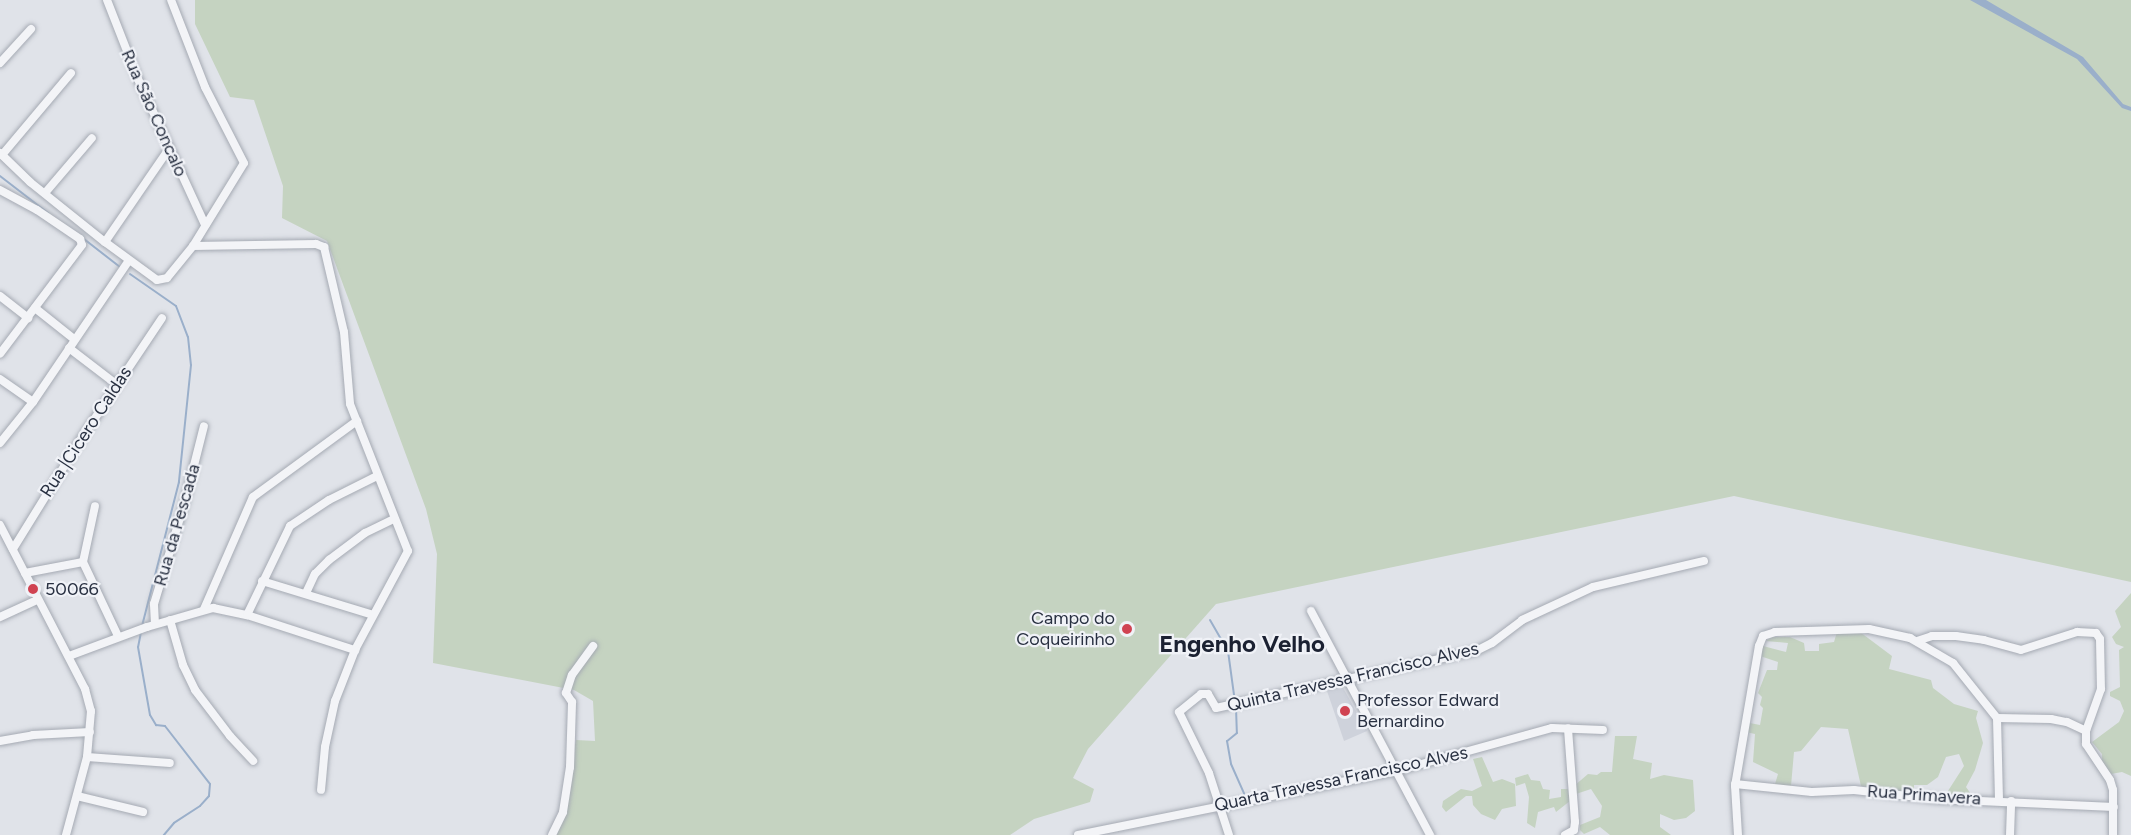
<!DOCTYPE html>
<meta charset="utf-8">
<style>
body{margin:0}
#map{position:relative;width:2131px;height:835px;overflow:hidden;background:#e0e3e9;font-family:Figtree,sans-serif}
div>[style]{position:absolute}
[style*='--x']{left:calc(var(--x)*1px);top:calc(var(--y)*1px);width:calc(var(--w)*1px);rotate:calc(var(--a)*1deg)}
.built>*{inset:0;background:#ced2db}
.green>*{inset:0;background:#c5d3c1}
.water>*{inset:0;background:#9aafca}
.stream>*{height:2px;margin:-1px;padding:0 1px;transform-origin:1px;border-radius:1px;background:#9aafca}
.roads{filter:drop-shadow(0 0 2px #a5aab3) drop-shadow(0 0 2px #a5aab3)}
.minor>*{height:8px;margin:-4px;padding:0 4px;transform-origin:4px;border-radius:4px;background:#f3f4f7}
.dots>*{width:16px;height:16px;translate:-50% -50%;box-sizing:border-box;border:3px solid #f0f2f7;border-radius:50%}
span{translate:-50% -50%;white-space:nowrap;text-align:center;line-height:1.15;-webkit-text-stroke:4.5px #f0f2f7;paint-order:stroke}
.street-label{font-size:18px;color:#283041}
.poi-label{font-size:18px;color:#283041}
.left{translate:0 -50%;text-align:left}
.right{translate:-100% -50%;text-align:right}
.district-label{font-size:24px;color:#1b2132;font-weight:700}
</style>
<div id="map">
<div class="built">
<div style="clip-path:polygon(1341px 684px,1367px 731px,1344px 741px,1327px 691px)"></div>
</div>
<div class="green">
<div style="clip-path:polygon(195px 0,2131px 0,2131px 582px,1734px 496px,1216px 604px,1088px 749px,1073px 778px,1094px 789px,1090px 802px,1034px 819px,1010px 835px,555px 835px,576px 740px,595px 741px,593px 701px,574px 690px,433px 663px,437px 554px,426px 509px,327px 241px,282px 218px,283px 186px,254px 100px,230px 97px,195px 24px)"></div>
<div style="clip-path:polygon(2131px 593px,2131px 776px,2122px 772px,2111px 774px,2102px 761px,2102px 754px,2092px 742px,2119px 722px,2124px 711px,2120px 701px,2110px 696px,2110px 692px,2120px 687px,2119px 650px,2124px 647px,2116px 644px,2112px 637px,2121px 627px,2115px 611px)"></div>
<div style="clip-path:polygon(1837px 632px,1860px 632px,1892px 656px,1889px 669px,1931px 680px,1933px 688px,1954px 704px,1978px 711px,1976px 718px,1983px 743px,1975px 770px,1966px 787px,1971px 794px,1946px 794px,1964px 766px,1959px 754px,1946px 757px,1938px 777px,1927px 785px,1914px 785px,1914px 790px,1897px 791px,1861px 786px,1848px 729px,1821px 727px,1801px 751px,1794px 752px,1791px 786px,1775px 784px,1778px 774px,1753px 762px,1755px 734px,1746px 732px,1745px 722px,1760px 725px,1763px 708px,1760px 705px,1762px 697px,1758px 693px,1767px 670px,1777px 670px,1778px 662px,1760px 656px,1763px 646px,1786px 652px,1788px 643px,1766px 641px,1772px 637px,1790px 637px,1804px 643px,1805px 651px,1819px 651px,1819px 644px,1834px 642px)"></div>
<div style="clip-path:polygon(1615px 736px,1637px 736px,1633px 759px,1652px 763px,1650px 779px,1664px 775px,1693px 780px,1695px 811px,1686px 818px,1674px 820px,1660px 814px,1660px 827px,1671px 835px,1610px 835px,1600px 827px,1584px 834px,1580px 830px,1580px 825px,1600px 817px,1602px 806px,1591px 789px,1576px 794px,1574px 786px,1588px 774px,1597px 775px,1601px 772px,1612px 772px)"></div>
<div style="clip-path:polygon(1482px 757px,1493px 782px,1502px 779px,1515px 784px,1516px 806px,1502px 809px,1495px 820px,1481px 814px,1473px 805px,1472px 796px,1466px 796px,1446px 812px,1442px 807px,1443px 801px,1461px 789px,1472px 791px,1482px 786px,1473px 759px)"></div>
<div style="clip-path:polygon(1528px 774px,1531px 780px,1540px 781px,1543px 789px,1550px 790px,1549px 799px,1561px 797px,1561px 789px,1568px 789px,1570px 801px,1556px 812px,1554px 807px,1538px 812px,1535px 828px,1527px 823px,1529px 797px,1525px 783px,1516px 786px,1515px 778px)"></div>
</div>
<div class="water">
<div style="clip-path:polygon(1970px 0,1986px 0,2083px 57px,2123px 104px,2131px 107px,2131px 111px,2122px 108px,2077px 59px)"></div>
</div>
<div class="stream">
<div style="--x:0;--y:176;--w:61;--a:37.6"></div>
<div style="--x:84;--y:239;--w:46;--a:37.9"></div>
<div style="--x:130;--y:274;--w:56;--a:34.8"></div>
<div style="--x:176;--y:306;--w:33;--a:69"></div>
<div style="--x:188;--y:337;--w:28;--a:84"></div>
<div style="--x:191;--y:365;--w:118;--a:95.9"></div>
<div style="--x:179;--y:482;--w:149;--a:104.4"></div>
<div style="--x:1210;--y:620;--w:36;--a:60"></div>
<div style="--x:1228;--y:651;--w:51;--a:82.2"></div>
<div style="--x:141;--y:632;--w:15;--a:101"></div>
<div style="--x:138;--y:647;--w:69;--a:80"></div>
<div style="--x:150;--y:715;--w:12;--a:59"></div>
<div style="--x:156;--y:725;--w:9;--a:6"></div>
<div style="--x:165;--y:726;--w:73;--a:52.2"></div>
<div style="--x:210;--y:784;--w:12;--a:95"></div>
<div style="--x:209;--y:796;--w:13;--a:132"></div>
<div style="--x:200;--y:806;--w:31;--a:147"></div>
<div style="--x:174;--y:823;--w:16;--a:130"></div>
<div style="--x:1236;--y:708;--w:25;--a:88"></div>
<div style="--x:1237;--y:733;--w:13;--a:141"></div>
<div style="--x:1227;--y:741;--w:23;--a:80"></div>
<div style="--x:1231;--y:764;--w:37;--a:66"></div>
</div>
<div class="roads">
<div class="minor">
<div style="--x:107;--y:0;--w:85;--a:68.6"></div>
<div style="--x:138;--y:79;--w:161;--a:65.3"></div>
<div style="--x:0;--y:63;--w:46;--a:-47.6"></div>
<div style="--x:0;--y:153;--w:42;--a:44"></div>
<div style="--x:30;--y:182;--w:96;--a:38.7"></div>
<div style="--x:105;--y:242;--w:64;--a:36.2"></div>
<div style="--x:157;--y:280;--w:10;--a:-11"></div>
<div style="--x:167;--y:278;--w:41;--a:-50.9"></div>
<div style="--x:193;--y:246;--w:97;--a:-58.4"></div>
<div style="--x:244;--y:163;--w:85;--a:-117.2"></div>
<div style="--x:205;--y:87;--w:93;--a:-111.3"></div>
<div style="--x:2;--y:155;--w:107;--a:-49.9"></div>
<div style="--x:0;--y:190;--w:42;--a:28.4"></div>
<div style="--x:37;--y:210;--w:52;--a:34"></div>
<div style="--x:80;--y:239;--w:6;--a:72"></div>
<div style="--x:82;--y:245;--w:136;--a:127"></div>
<div style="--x:45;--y:193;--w:72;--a:-49.5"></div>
<div style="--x:105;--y:242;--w:113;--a:-55.5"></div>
<div style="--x:193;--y:246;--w:123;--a:-0.9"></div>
<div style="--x:316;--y:244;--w:9;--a:21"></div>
<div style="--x:324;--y:247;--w:87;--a:76.8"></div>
<div style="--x:344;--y:332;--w:72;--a:85.2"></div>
<div style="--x:350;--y:404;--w:158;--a:68.5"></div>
<div style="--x:408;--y:551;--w:112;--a:118.2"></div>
<div style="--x:355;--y:650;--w:55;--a:111.4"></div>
<div style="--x:335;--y:701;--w:47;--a:102.3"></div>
<div style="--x:325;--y:747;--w:43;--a:95.3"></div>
<div style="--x:0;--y:296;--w:36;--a:38"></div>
<div style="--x:35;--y:308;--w:50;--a:38.5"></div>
<div style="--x:69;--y:348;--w:59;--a:37.5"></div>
<div style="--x:0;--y:379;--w:40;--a:34.9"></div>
<div style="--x:0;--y:443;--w:53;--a:-51.2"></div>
<div style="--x:33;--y:402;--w:171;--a:-55.9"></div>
<div style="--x:0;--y:525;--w:185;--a:62.6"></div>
<div style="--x:85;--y:689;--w:23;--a:75"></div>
<div style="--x:91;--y:711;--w:46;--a:95"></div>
<div style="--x:87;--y:757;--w:81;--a:105.1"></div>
<div style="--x:13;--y:549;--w:126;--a:-58.3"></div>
<div style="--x:79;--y:442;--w:149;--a:-56.2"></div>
<div style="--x:83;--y:562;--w:57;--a:-77.9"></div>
<div style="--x:25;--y:573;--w:59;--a:-10.7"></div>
<div style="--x:83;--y:562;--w:82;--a:64.7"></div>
<div style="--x:262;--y:581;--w:116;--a:17"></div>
<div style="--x:306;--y:593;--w:21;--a:-65"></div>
<div style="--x:315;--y:574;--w:20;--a:-45"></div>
<div style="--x:329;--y:560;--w:45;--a:-36.9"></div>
<div style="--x:365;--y:533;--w:32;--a:-26"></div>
<div style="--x:204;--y:609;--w:122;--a:-66.4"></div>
<div style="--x:253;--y:497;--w:129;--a:-36.2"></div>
<div style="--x:1311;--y:611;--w:254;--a:62"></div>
<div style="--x:247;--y:615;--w:99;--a:-64.2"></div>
<div style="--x:290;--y:526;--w:47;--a:-33.7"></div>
<div style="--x:329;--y:500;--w:54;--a:-26.6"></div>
<div style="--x:0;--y:617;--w:41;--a:-24.7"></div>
<div style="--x:170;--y:620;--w:47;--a:73.9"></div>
<div style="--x:183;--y:665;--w:28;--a:64"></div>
<div style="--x:195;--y:690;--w:58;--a:52.7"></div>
<div style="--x:230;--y:736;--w:34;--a:47"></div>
<div style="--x:155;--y:624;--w:20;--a:-93"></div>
<div style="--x:154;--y:604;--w:108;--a:-73.2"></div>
<div style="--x:185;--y:501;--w:77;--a:-75.8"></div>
<div style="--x:1917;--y:641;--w:16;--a:-18"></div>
<div style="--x:1932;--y:636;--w:24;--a:0"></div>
<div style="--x:1956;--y:636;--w:28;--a:8"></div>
<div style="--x:1984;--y:640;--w:38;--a:15"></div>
<div style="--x:2021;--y:650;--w:59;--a:-17.8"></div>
<div style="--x:2077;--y:632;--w:19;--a:3"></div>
<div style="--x:2096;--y:633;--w:7;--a:56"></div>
<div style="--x:2100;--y:639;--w:50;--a:88.9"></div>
<div style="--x:2101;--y:689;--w:45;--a:109.7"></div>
<div style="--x:2086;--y:731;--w:13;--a:90"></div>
<div style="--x:2086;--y:744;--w:43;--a:56.3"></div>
<div style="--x:2110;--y:780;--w:10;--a:73"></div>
<div style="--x:2113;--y:790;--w:45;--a:90"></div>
<div style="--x:69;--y:656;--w:83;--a:-20.4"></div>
<div style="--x:147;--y:627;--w:69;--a:-16.1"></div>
<div style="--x:213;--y:608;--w:35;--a:12"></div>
<div style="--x:247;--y:615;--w:114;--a:18"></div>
<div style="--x:1997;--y:718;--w:54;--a:1.1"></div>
<div style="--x:2051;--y:719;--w:16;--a:11"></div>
<div style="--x:2067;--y:722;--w:21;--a:25"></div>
<div style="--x:0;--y:741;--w:34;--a:-10"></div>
<div style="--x:33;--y:735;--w:57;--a:-3"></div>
<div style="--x:87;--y:757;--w:83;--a:4.1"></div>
<div style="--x:1735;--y:784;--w:77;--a:5.9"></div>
<div style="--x:1812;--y:792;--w:42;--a:-2.7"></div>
<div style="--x:1854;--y:790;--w:81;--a:6.3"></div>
<div style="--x:1935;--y:799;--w:179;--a:2.6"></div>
<div style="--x:77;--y:796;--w:68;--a:13.6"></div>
<div style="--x:552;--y:835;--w:25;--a:-64"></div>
<div style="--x:563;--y:812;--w:46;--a:-81.2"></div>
<div style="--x:570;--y:767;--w:65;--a:-88.2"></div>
<div style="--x:572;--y:702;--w:11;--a:-124"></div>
<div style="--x:566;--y:693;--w:19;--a:-72"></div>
<div style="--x:572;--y:675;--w:36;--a:-54"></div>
<div style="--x:1078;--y:835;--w:324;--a:-11.4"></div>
<div style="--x:1396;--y:771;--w:162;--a:-15.4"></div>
<div style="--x:1552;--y:728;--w:51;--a:2.2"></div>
<div style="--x:1229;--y:835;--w:65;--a:-107.9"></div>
<div style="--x:1209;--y:773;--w:68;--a:-116.2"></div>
<div style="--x:1179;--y:712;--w:28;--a:-39"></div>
<div style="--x:1201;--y:694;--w:7;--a:0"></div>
<div style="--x:1208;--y:694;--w:16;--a:60"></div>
<div style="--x:1216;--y:708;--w:266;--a:-12.4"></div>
<div style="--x:1476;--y:651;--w:18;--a:-27"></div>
<div style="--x:1492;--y:643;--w:38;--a:-37"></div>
<div style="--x:1522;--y:620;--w:78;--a:-24.9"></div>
<div style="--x:1593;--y:587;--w:114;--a:-13.2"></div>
<div style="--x:1565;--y:835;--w:10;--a:-29"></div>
<div style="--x:1574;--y:830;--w:8;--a:-83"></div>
<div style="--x:1575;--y:822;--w:94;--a:-94.3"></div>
<div style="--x:1738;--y:835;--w:49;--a:-93.5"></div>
<div style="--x:1735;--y:786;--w:142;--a:-80.3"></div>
<div style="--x:1759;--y:646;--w:11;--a:-68"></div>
<div style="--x:1763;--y:636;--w:13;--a:-18"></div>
<div style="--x:1775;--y:632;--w:94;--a:-1.8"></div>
<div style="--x:1869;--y:629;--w:42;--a:12.4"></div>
<div style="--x:1910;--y:638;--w:50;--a:30.2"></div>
<div style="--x:1953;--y:663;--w:70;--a:51.3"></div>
<div style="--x:1997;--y:718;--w:82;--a:88.6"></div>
<div style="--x:2010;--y:835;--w:34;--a:-88"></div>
</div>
</div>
<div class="dots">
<div style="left:33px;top:589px;background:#d04352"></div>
<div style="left:1127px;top:629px;background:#d04352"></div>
<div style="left:1345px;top:711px;background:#d04352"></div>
</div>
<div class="street-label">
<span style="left:154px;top:113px;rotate:66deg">Rua São Concalo</span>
<span style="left:86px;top:432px;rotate:-57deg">Rua |Cicero Caldas</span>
<span style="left:177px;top:525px;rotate:-74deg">Rua da Pescada</span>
<span style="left:1353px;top:677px;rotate:-13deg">Quinta Travessa Francisco Alves</span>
<span style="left:1341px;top:779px;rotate:-12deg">Quarta Travessa Francisco Alves</span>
<span style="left:1924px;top:795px;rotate:4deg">Rua Primavera</span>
</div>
<div class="poi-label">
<span class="left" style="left:45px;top:589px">50066</span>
<span class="right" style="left:1115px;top:629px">Campo do<br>Coqueirinho</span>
<span class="left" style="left:1357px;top:711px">Professor Edward<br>Bernardino</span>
</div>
<div class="district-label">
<span style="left:1242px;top:644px">Engenho Velho</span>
</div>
</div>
